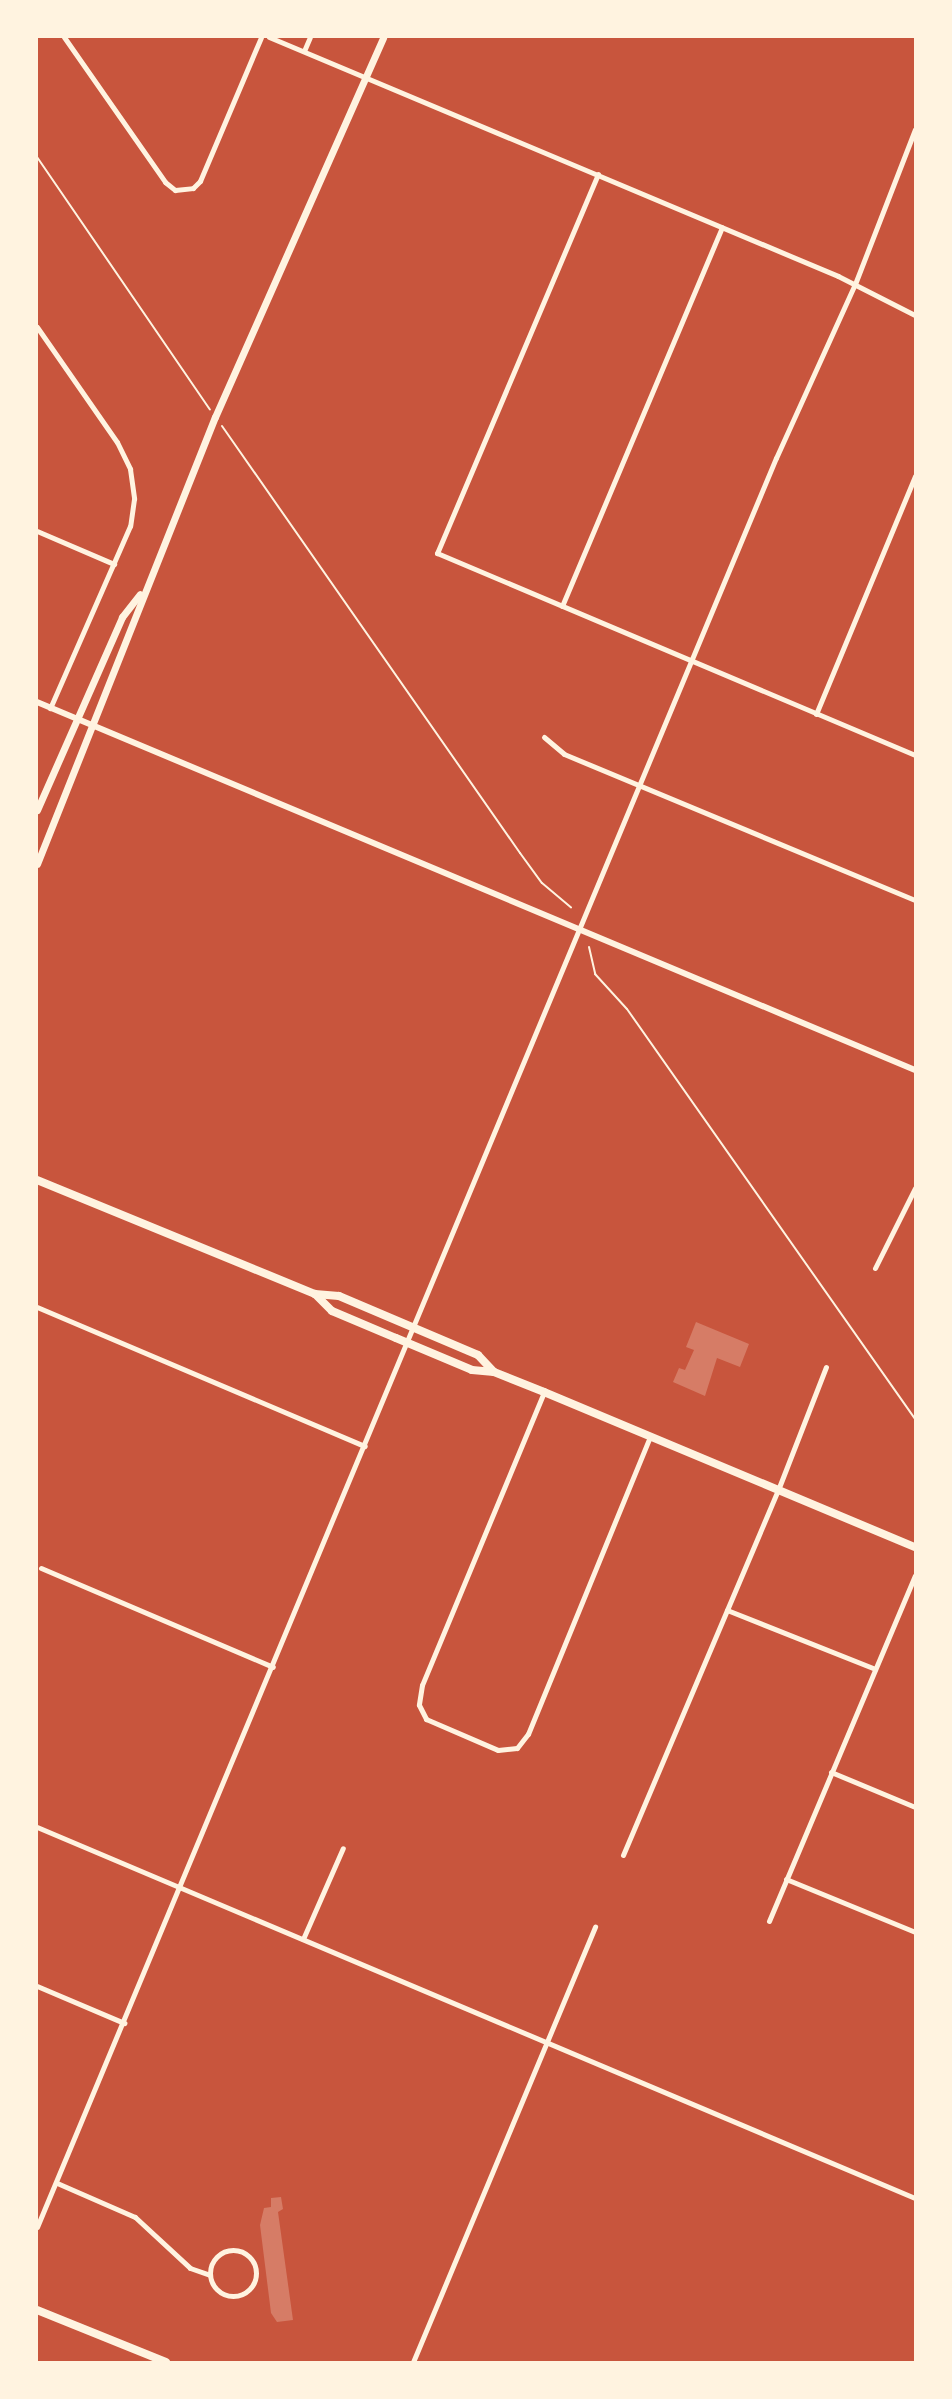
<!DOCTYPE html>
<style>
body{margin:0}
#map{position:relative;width:952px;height:2399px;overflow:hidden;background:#c8553d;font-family:Bitter,serif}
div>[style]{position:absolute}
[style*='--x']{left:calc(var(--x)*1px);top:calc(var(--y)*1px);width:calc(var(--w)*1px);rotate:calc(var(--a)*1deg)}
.building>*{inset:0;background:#d67c66}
.path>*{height:2px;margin:-1px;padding:0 1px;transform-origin:1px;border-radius:1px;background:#fff3e0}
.minor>*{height:5px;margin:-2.5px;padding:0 2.5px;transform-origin:2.5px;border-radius:2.5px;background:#fff3e0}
.minor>.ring{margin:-2.5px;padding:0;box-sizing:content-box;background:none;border:5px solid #fff3e0;border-radius:50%}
.tertiary>*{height:6px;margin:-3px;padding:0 3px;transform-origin:3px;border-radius:3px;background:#fff3e0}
.secondary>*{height:7px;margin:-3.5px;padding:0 3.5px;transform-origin:3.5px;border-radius:3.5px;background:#fff3e0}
.primary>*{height:8px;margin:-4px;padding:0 4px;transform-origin:4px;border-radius:4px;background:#fff3e0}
span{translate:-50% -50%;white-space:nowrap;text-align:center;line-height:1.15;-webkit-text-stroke:5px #fff3e0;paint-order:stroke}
.frame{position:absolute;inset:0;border:38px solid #fff3e0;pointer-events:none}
</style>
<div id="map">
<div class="building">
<div style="clip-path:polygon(696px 1322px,749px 1344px,740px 1367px,717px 1358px,705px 1396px,673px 1382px,679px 1368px,685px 1370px,694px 1350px,686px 1347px)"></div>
<div style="clip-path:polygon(281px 2197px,283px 2209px,278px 2212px,293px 2320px,277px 2322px,271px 2313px,260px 2225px,264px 2208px,271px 2207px,271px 2198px)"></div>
</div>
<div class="path">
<div style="--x:37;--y:157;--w:306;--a:55.6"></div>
<div style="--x:222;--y:426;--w:521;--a:55.09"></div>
<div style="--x:520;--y:853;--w:37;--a:54"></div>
<div style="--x:542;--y:883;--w:38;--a:40"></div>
<div style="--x:589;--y:947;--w:28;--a:77"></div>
<div style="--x:595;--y:974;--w:47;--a:47.6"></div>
<div style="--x:627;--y:1009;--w:501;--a:54.91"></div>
</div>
<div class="minor">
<div style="--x:64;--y:37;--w:177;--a:55.1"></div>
<div style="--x:165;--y:182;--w:13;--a:39"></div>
<div style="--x:175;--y:190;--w:18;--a:-6"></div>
<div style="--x:193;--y:188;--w:10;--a:-45"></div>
<div style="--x:200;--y:181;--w:156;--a:-67"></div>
<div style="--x:269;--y:37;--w:617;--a:22.78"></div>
<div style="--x:838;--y:276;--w:86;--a:26.9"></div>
<div style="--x:304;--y:51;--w:15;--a:-67"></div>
<div style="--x:598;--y:174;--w:412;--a:113"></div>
<div style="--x:437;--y:553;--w:519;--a:22.91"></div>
<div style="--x:37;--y:327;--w:140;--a:55.2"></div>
<div style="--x:117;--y:442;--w:30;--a:64"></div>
<div style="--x:130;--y:469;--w:30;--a:82"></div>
<div style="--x:134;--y:499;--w:27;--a:98"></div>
<div style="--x:130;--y:526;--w:199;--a:113.7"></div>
<div style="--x:37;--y:531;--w:84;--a:23.2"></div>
<div style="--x:562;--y:606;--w:411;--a:-67.1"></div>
<div style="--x:816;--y:714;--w:258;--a:-67.4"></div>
<div style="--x:544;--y:737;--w:26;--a:40"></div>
<div style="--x:564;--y:754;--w:380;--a:22.6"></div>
<div style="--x:875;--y:1268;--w:89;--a:-63.4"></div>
<div style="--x:37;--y:1307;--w:356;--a:23"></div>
<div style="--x:544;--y:1392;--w:317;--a:112.6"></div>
<div style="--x:422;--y:1685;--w:20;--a:99"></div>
<div style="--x:419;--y:1705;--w:16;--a:63"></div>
<div style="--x:426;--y:1719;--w:78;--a:23.3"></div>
<div style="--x:498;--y:1750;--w:19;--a:-6"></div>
<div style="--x:517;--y:1748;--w:18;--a:-52"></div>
<div style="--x:528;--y:1734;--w:322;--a:-67.7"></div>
<div style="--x:41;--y:1568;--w:252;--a:23.1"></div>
<div style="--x:727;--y:1610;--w:159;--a:21.7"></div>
<div style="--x:831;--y:1772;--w:91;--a:22.6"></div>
<div style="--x:37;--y:1827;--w:953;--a:22.91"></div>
<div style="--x:623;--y:1855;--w:397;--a:-67"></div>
<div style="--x:778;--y:1490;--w:132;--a:-68.7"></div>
<div style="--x:786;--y:1879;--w:139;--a:22.3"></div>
<div style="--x:769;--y:1921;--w:375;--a:-67.1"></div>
<div style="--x:303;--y:1939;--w:99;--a:-66.3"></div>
<div style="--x:37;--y:1986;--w:95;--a:23"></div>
<div style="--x:57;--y:2183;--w:85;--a:23.6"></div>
<div style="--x:135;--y:2217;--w:75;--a:42.8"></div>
<div style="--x:190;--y:2268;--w:21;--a:19"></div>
<div style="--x:37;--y:2227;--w:1917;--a:-67.33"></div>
<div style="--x:776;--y:458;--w:191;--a:-65.6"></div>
<div style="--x:855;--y:284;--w:166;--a:-68.8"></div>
<div class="ring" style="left:210px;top:2250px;width:41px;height:41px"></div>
<div style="--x:413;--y:2362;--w:472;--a:-67.3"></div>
</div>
<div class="tertiary">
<div style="--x:37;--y:702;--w:952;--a:22.74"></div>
</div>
<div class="secondary">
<div style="--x:37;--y:810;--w:211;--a:-66.2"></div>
<div style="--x:122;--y:617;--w:29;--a:-52"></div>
<div style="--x:37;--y:864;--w:481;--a:-68.3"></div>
<div style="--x:215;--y:417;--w:415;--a:-66.1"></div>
</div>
<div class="primary">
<div style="--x:37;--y:1180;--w:300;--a:22.3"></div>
<div style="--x:315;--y:1294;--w:24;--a:5"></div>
<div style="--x:339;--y:1296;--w:151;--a:23"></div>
<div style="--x:478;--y:1355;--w:23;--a:47"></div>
<div style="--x:315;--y:1294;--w:24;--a:45"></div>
<div style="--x:332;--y:1311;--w:69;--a:22.9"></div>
<div style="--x:396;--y:1338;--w:82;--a:22.8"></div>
<div style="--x:472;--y:1370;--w:22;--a:5"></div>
<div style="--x:494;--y:1372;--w:54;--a:21.8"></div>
<div style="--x:544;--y:1392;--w:402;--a:22.7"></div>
<div style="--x:37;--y:2310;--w:139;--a:22"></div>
</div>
<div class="frame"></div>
</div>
